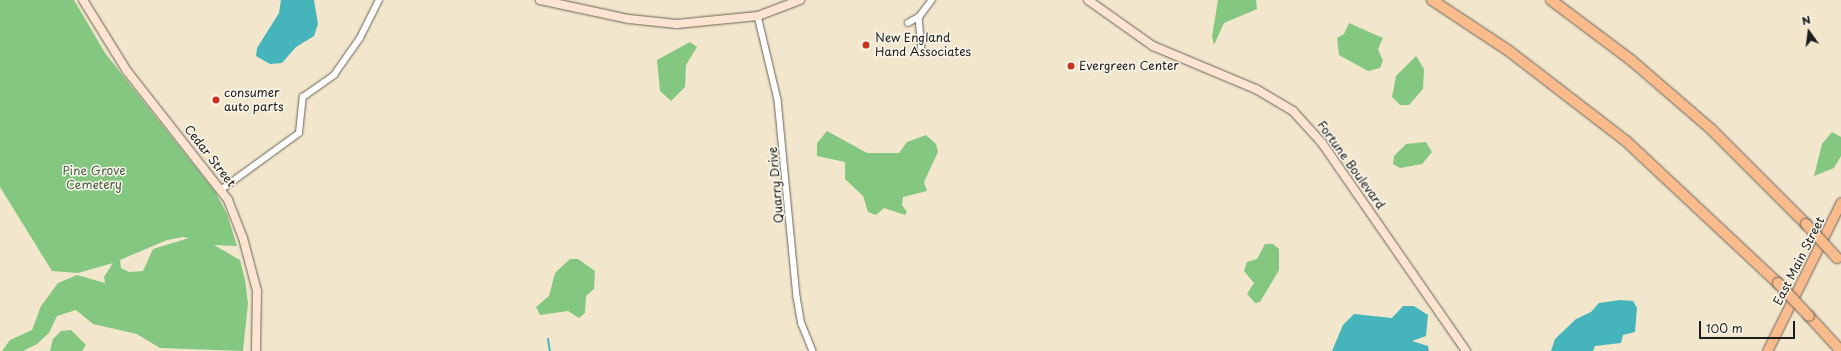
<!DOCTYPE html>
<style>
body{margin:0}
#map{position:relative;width:1841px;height:351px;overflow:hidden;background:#f2e6cc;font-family:"Playpen Sans",sans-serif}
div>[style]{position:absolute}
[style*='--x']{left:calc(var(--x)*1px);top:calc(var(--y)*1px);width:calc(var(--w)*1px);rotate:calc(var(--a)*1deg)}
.green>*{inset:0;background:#84c781}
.water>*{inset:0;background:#45b5bb}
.stream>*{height:2px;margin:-1px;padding:0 1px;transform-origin:1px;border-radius:1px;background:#45b5bb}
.roads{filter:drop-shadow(0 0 1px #67635a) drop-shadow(0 0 1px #67635a)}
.minor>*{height:5.5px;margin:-2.75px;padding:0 2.75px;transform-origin:2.75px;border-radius:2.75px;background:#fff}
.secondary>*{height:8px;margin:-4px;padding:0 4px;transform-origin:4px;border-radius:4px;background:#fde4d1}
.primary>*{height:9px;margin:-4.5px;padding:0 4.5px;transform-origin:4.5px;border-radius:4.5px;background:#fabb8c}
.motorway>*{height:10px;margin:-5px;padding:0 5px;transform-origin:5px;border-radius:5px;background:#fabb8c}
.bridges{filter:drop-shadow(0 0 1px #67635a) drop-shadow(0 0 1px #67635a)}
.motorway-bridge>*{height:10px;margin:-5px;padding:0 5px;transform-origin:5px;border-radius:5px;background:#fabb8c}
.dots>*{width:11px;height:11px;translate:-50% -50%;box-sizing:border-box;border:2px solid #fbf7ec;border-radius:50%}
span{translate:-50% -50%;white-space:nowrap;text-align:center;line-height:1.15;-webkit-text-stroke:3px #fbf7ec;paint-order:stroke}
.poi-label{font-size:12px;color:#1c1c1c}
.left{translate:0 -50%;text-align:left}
.street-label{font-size:12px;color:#1c1c1c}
.park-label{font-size:12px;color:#466044}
.north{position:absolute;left:1789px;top:12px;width:40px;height:40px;-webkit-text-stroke:3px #fbf7ec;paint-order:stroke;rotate:346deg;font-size:11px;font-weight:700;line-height:16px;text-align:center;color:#1c1c1c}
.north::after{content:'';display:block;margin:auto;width:14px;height:18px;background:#1c1c1c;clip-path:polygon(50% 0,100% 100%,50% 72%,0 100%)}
.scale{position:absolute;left:1699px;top:321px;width:96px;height:18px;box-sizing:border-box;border:2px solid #1c1c1c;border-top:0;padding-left:5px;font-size:12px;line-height:14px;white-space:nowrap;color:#1c1c1c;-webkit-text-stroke:3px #fbf7ec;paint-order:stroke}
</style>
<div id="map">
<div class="green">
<div style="clip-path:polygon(evenodd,0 0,74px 0,105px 53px,216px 193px,227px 214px,237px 246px,214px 245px,240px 260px,245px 280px,248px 303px,243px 351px,160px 348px,137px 334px,93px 324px,76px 310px,57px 316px,49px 333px,37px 344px,23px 351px,2px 351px,10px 340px,32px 330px,41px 306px,58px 283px,77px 275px,105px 283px,104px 277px,113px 263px,78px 273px,52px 271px,0 187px,0 0,183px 237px,189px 238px,153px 249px,143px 271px,129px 272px,121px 268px,120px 260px,167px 240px,183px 237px)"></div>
<div style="clip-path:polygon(1218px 0,1256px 0,1257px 9px,1224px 23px,1214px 45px,1212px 37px)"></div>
<div style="clip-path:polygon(1349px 23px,1383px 38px,1378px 49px,1383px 61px,1380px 68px,1368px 71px,1339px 55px,1337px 38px,1344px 34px)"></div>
<div style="clip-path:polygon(690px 42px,697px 47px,686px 65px,685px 87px,671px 101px,660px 91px,657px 60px)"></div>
<div style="clip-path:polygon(1416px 56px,1424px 69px,1423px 89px,1409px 105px,1400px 105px,1392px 97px,1396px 76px)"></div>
<div style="clip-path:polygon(827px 131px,867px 153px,899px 153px,907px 142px,926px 135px,936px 144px,938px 152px,924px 182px,927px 191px,903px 197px,902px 205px,907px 212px,905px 215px,884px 208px,876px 215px,868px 212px,863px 196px,845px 179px,845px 162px,817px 156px,817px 143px)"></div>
<div style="clip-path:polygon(1832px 132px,1841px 137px,1841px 156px,1834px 168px,1814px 176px,1822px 144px)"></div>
<div style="clip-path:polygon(1426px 142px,1432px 152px,1422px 164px,1400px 168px,1393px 164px,1394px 156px,1406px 144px)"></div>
<div style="clip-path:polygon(1265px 244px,1273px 244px,1279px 249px,1279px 270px,1260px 302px,1255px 303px,1247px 294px,1254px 283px,1244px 271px,1247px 262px,1257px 259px)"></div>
<div style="clip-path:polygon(570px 259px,578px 259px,595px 271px,594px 289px,586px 296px,585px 313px,579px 318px,568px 311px,540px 315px,536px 307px,549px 296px,555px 273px)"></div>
<div style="clip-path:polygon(71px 330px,86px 345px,82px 351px,50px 351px,53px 339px,61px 331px)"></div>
</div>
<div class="water">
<div style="clip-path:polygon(281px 0,314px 0,318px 24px,314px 36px,296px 47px,282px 63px,270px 64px,256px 56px,257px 48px,279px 13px)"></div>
<div style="clip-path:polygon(1620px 300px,1633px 301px,1637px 308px,1635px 332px,1623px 335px,1621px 343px,1595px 346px,1593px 351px,1551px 351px,1555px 339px,1576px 319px,1591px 312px,1599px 303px)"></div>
<div style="clip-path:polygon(1403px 306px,1414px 306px,1428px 315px,1426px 336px,1412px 341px,1428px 346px,1429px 351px,1332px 351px,1343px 325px,1354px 314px,1392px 318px)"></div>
</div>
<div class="stream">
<div style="--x:548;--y:339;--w:12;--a:81"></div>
</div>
<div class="roads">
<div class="minor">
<div style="--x:758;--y:16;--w:86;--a:76.6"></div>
<div style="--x:778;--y:100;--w:198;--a:84.5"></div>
<div style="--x:797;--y:297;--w:27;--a:80"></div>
<div style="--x:802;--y:324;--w:29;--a:68"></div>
<div style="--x:919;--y:17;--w:21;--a:-53"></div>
<div style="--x:908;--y:23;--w:13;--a:-29"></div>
<div style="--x:919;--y:17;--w:36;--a:85"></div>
<div style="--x:222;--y:189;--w:95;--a:-36"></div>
<div style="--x:299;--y:133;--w:36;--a:-84"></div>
<div style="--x:303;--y:97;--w:38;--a:-35"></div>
<div style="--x:334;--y:75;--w:45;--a:-54.9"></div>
<div style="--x:360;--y:38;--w:42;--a:-63.4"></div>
</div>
<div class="secondary">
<div style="--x:83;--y:0;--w:84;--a:58.2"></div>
<div style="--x:127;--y:71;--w:164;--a:51.9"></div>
<div style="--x:228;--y:200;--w:41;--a:68.5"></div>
<div style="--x:243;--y:238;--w:55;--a:75.2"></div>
<div style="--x:257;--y:291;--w:60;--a:91"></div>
<div style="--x:540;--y:0;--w:91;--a:12.1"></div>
<div style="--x:629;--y:19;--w:48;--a:5.9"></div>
<div style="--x:677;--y:24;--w:81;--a:-5.6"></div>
<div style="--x:758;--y:16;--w:45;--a:-20.9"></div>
<div style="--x:1088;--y:0;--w:80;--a:35.3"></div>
<div style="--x:1153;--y:46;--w:112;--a:22.7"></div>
<div style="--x:1256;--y:89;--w:43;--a:30.7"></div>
<div style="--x:1293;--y:111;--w:43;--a:47.8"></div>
<div style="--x:1322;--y:143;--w:253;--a:55.3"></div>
</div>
<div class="primary">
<div style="--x:1767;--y:351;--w:166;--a:-63.6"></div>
</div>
<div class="motorway">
<div style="--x:1432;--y:0;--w:92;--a:33.5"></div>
<div style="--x:1509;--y:51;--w:148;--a:37.6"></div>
<div style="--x:1626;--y:141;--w:208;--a:43.1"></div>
<div style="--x:1551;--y:0;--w:100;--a:36.9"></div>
<div style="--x:1631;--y:60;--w:106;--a:40.8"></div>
<div style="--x:1711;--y:129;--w:134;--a:45"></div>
<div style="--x:1809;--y:316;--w:47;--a:47.6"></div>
</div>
</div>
<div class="bridges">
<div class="motorway-bridge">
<div style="--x:1806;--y:224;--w:46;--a:47.6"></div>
<div style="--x:1778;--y:283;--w:45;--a:46.8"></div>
</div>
</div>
<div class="dots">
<div style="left:866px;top:45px;background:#c8321e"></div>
<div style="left:1071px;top:66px;background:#c8321e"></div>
<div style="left:216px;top:100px;background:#c8321e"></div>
</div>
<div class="poi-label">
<span class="left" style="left:875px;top:45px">New England<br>Hand Associates</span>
<span class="left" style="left:1079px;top:66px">Evergreen Center</span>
<span class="left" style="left:224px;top:100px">consumer<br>auto parts</span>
</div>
<div class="street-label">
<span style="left:210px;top:156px;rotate:52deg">Cedar Street</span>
<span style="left:1351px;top:165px;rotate:54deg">Fortune Boulevard</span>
<span style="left:776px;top:185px;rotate:-95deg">Quarry Drive</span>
<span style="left:1799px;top:261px;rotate:-63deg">East Main Street</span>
</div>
<div class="park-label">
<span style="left:94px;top:178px">Pine Grove<br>Cemetery</span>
</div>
<div class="north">N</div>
<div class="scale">100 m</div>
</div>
